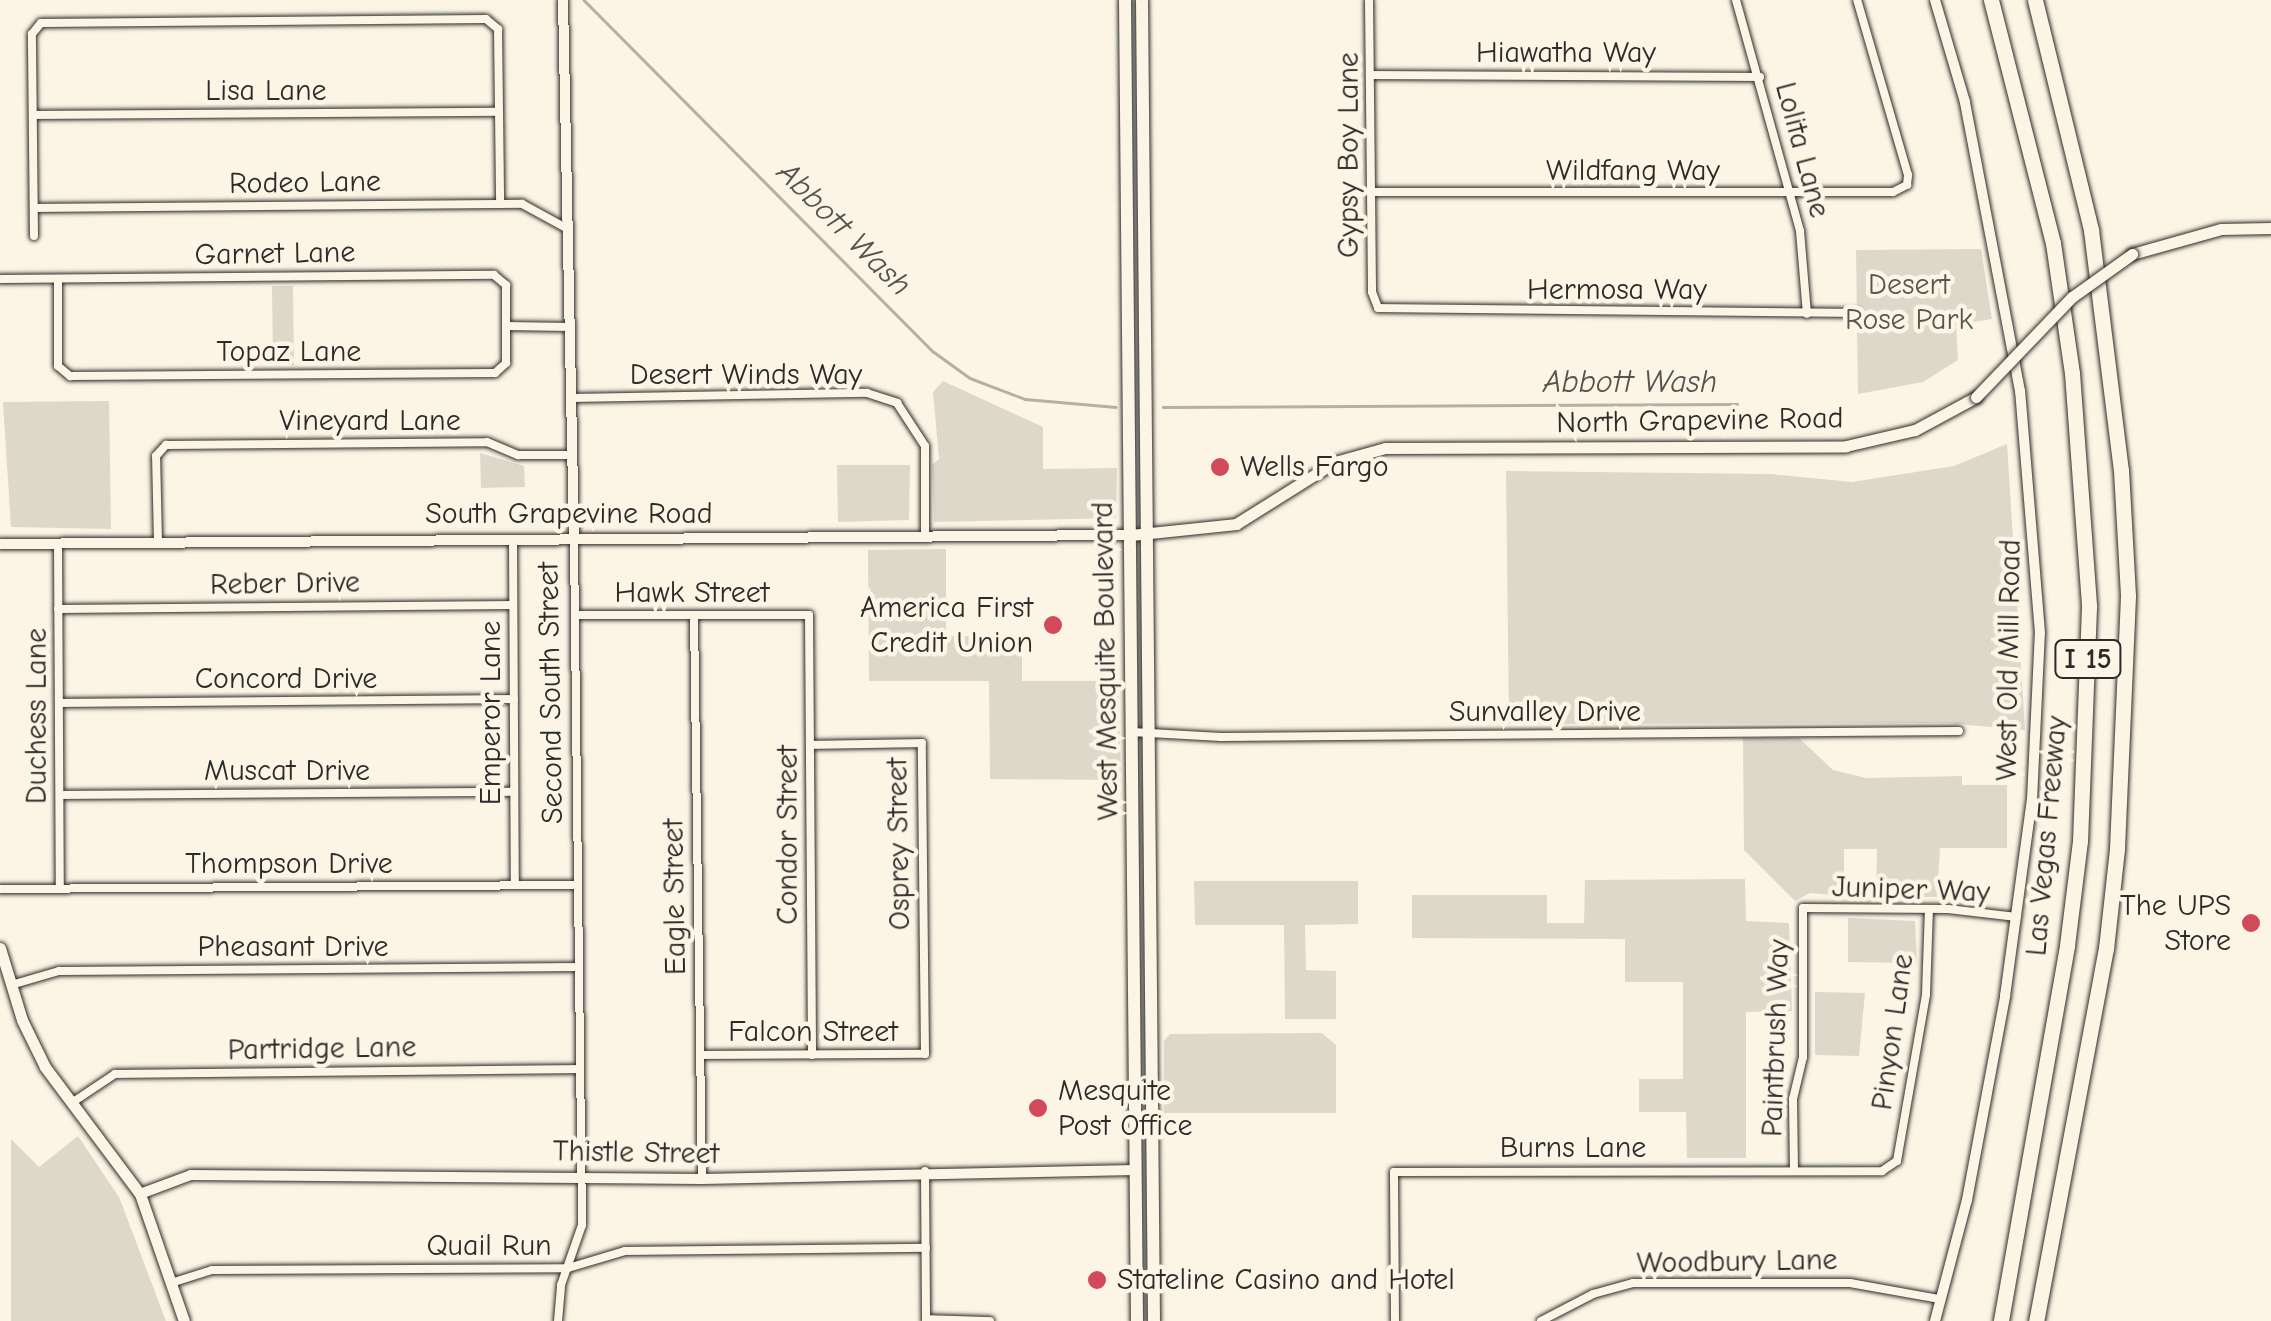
<!DOCTYPE html>
<style>
body{margin:0}
#map{position:relative;width:2271px;height:1321px;overflow:hidden;background:#fcf5e5;font-family:"Comic Neue",sans-serif}
div>[style]{position:absolute}
[style*='--x']{left:calc(var(--x)*1px);top:calc(var(--y)*1px);width:calc(var(--w)*1px);rotate:calc(var(--a)*1deg)}
.green>*{inset:0;background:#ded8ca}
.stream>*{height:2.5px;margin:-1.25px;padding:0 1.25px;transform-origin:1.25px;border-radius:1.25px;background:#b4b0a5}
.roads{filter:drop-shadow(0 0 2px #2b2b2b) drop-shadow(0 0 2px #2b2b2b)}
.minor>*{height:8px;margin:-4px;padding:0 4px;transform-origin:4px;border-radius:4px;background:#fcf5e5}
.tertiary>*{height:10px;margin:-5px;padding:0 5px;transform-origin:5px;border-radius:5px;background:#fcf5e5}
.secondary>*{height:11px;margin:-5.5px;padding:0 5.5px;transform-origin:5.5px;border-radius:5.5px;background:#fcf5e5}
.primary>*{height:12px;margin:-6px;padding:0 6px;transform-origin:6px;border-radius:6px;background:#fcf5e5}
.motorway>*{height:15px;margin:-7.5px;padding:0 7.5px;transform-origin:7.5px;border-radius:7.5px;background:#fcf5e5}
.bridges{filter:drop-shadow(0 0 2px #2b2b2b) drop-shadow(0 0 2px #2b2b2b)}
.secondary-bridge>*{height:11px;margin:-5.5px;padding:0 5.5px;transform-origin:5.5px;border-radius:5.5px;background:#fcf5e5}
.dots>*{width:28px;height:28px;translate:-50% -50%;box-sizing:border-box;border:5px solid #fcf5e5;border-radius:50%}
span{translate:-50% -50%;white-space:nowrap;text-align:center;line-height:1.15;-webkit-text-stroke:9px #fcf5e5;paint-order:stroke}
.shield-label span{padding:2px 8px;background:#fcf5e5;border:2px solid;border-radius:8px;-webkit-text-stroke-width:0}
.shield-label{font-size:28px;color:#2b2b2b;font-weight:700}
.street-label{font-size:30px;color:#2b2b2b}
.park-label{font-size:30px;color:#585653}
.poi-label{font-size:30px;color:#2b2b2b}
.left{translate:0 -50%;text-align:left}
.right{translate:-100% -50%;text-align:right}
.water-label{font-size:32px;color:#545350;font-style:italic}
</style>
<div id="map">
<div class="green">
<div style="clip-path:polygon(1981px 249px,1992px 319px,1956px 325px,1958px 360px,1923px 382px,1858px 394px,1856px 250px)"></div>
<div style="clip-path:polygon(272px 286px,293px 286px,294px 365px,273px 365px)"></div>
<div style="clip-path:polygon(943px 381px,1043px 427px,1043px 469px,1117px 468px,1116px 518px,934px 522px,932px 465px,939px 459px,933px 392px)"></div>
<div style="clip-path:polygon(109px 401px,111px 529px,11px 527px,3px 402px)"></div>
<div style="clip-path:polygon(2007px 444px,2025px 730px,1946px 723px,1509px 724px,1506px 471px,1771px 474px,1852px 482px,1954px 466px)"></div>
<div style="clip-path:polygon(480px 453px,524px 466px,525px 487px,481px 488px)"></div>
<div style="clip-path:polygon(837px 465px,910px 465px,909px 520px,838px 522px)"></div>
<div style="clip-path:polygon(946px 549px,946px 636px,1022px 636px,1022px 681px,1118px 681px,1121px 780px,990px 779px,989px 681px,869px 681px,868px 550px)"></div>
<div style="clip-path:polygon(1743px 738px,1799px 738px,1833px 770px,1866px 778px,1962px 776px,1962px 785px,2007px 785px,2007px 848px,1940px 848px,1937px 897px,1876px 897px,1877px 849px,1844px 849px,1844px 896px,1810px 893px,1795px 901px,1744px 850px)"></div>
<div style="clip-path:polygon(1745px 879px,1746px 921px,1789px 923px,1792px 1011px,1746px 1012px,1746px 1158px,1687px 1158px,1686px 1112px,1639px 1112px,1639px 1079px,1683px 1079px,1683px 982px,1625px 982px,1625px 939px,1412px 938px,1412px 895px,1547px 895px,1547px 923px,1584px 923px,1585px 880px)"></div>
<div style="clip-path:polygon(1194px 881px,1358px 881px,1358px 924px,1305px 925px,1306px 970px,1336px 971px,1336px 1019px,1285px 1019px,1284px 925px,1195px 925px)"></div>
<div style="clip-path:polygon(1848px 918px,1915px 921px,1917px 963px,1848px 962px)"></div>
<div style="clip-path:polygon(1815px 992px,1865px 993px,1859px 1056px,1815px 1055px)"></div>
<div style="clip-path:polygon(1322px 1033px,1336px 1045px,1336px 1113px,1164px 1113px,1164px 1041px,1170px 1034px)"></div>
<div style="clip-path:polygon(78px 1136px,119px 1197px,166px 1321px,11px 1321px,11px 1139px,39px 1167px)"></div>
</div>
<div class="stream">
<div style="--x:584;--y:0;--w:496;--a:45.2"></div>
<div style="--x:934;--y:352;--w:44;--a:35.8"></div>
<div style="--x:970;--y:378;--w:59;--a:20.9"></div>
<div style="--x:1025;--y:399;--w:91;--a:5"></div>
<div style="--x:1163;--y:407;--w:574;--a:-0.3"></div>
</div>
<div class="roads">
<div class="minor">
<div style="--x:1369;--y:0;--w:292;--a:89.4"></div>
<div style="--x:1372;--y:292;--w:17;--a:69"></div>
<div style="--x:1378;--y:308;--w:478;--a:0.6"></div>
<div style="--x:1736;--y:0;--w:240;--a:74.5"></div>
<div style="--x:1800;--y:231;--w:83;--a:85.2"></div>
<div style="--x:1371;--y:75;--w:389;--a:0.3"></div>
<div style="--x:34;--y:115;--w:465;--a:-0.4"></div>
<div style="--x:1372;--y:192;--w:521;--a:0"></div>
<div style="--x:1893;--y:192;--w:16;--a:-27"></div>
<div style="--x:1907;--y:185;--w:10;--a:-84"></div>
<div style="--x:1908;--y:175;--w:182;--a:-106.2"></div>
<div style="--x:34;--y:208;--w:488;--a:-0.5"></div>
<div style="--x:522;--y:204;--w:52;--a:28.5"></div>
<div style="--x:34;--y:236;--w:202;--a:-90.6"></div>
<div style="--x:32;--y:34;--w:14;--a:-51"></div>
<div style="--x:41;--y:23;--w:445;--a:-0.5"></div>
<div style="--x:486;--y:19;--w:16;--a:40"></div>
<div style="--x:498;--y:29;--w:175;--a:89.3"></div>
<div style="--x:0;--y:279;--w:494;--a:-0.5"></div>
<div style="--x:494;--y:275;--w:16;--a:40"></div>
<div style="--x:506;--y:285;--w:41;--a:90"></div>
<div style="--x:58;--y:279;--w:87;--a:90"></div>
<div style="--x:58;--y:366;--w:16;--a:40"></div>
<div style="--x:70;--y:376;--w:425;--a:-0.4"></div>
<div style="--x:495;--y:373;--w:15;--a:-42"></div>
<div style="--x:506;--y:363;--w:37;--a:-90"></div>
<div style="--x:506;--y:326;--w:64;--a:0.9"></div>
<div style="--x:572;--y:398;--w:295;--a:-1"></div>
<div style="--x:867;--y:393;--w:32;--a:18"></div>
<div style="--x:897;--y:403;--w:51;--a:56.9"></div>
<div style="--x:925;--y:446;--w:91;--a:90"></div>
<div style="--x:513;--y:540;--w:345;--a:89.7"></div>
<div style="--x:158;--y:542;--w:86;--a:-91.3"></div>
<div style="--x:156;--y:456;--w:15;--a:-48"></div>
<div style="--x:166;--y:445;--w:321;--a:-0.5"></div>
<div style="--x:487;--y:442;--w:34;--a:23"></div>
<div style="--x:518;--y:455;--w:55;--a:0"></div>
<div style="--x:58;--y:544;--w:344;--a:89.7"></div>
<div style="--x:58;--y:609;--w:455;--a:-0.5"></div>
<div style="--x:575;--y:615;--w:234;--a:0"></div>
<div style="--x:809;--y:615;--w:440;--a:89.6"></div>
<div style="--x:694;--y:615;--w:564;--a:89.19"></div>
<div style="--x:59;--y:703;--w:455;--a:-0.5"></div>
<div style="--x:1132;--y:732;--w:89;--a:3.2"></div>
<div style="--x:1221;--y:737;--w:738;--a:-0.47"></div>
<div style="--x:60;--y:795;--w:454;--a:-0.4"></div>
<div style="--x:0;--y:889;--w:578;--a:-0.4"></div>
<div style="--x:11;--y:985;--w:50;--a:-16.3"></div>
<div style="--x:59;--y:971;--w:520;--a:-0.44"></div>
<div style="--x:700;--y:1055;--w:225;--a:-0.3"></div>
<div style="--x:925;--y:1054;--w:311;--a:-90.6"></div>
<div style="--x:922;--y:743;--w:112;--a:179"></div>
<div style="--x:73;--y:1102;--w:50;--a:-33.7"></div>
<div style="--x:115;--y:1074;--w:465;--a:-0.6"></div>
<div style="--x:1794;--y:1170;--w:71;--a:-90.8"></div>
<div style="--x:1793;--y:1099;--w:43;--a:-76.6"></div>
<div style="--x:1803;--y:1057;--w:149;--a:-90"></div>
<div style="--x:1803;--y:908;--w:145;--a:0.4"></div>
<div style="--x:1948;--y:909;--w:69;--a:6.6"></div>
<div style="--x:925;--y:1171;--w:150;--a:89.6"></div>
<div style="--x:171;--y:1283;--w:43;--a:-17.6"></div>
<div style="--x:212;--y:1270;--w:356;--a:-0.3"></div>
<div style="--x:568;--y:1268;--w:59;--a:-16.6"></div>
<div style="--x:625;--y:1251;--w:301;--a:-0.6"></div>
<div style="--x:926;--y:1319;--w:64;--a:1.8"></div>
<div style="--x:558;--y:1321;--w:36;--a:-85"></div>
<div style="--x:561;--y:1285;--w:64;--a:-70.7"></div>
<div style="--x:582;--y:1225;--w:686;--a:-90.67"></div>
<div style="--x:1395;--y:1321;--w:149;--a:-90.4"></div>
<div style="--x:1394;--y:1172;--w:488;--a:-0.1"></div>
<div style="--x:1882;--y:1171;--w:18;--a:-34"></div>
<div style="--x:1897;--y:1161;--w:169;--a:-80.1"></div>
<div style="--x:1926;--y:994;--w:85;--a:-88"></div>
<div style="--x:1541;--y:1321;--w:59;--a:-27.4"></div>
<div style="--x:1593;--y:1294;--w:41;--a:-15.4"></div>
<div style="--x:1633;--y:1283;--w:217;--a:0"></div>
<div style="--x:1850;--y:1283;--w:90;--a:10.2"></div>
</div>
<div class="tertiary">
<div style="--x:563;--y:0;--w:539;--a:88.83"></div>
<div style="--x:0;--y:544;--w:1131;--a:-0.46"></div>
<div style="--x:140;--y:1194;--w:54;--a:-20.4"></div>
<div style="--x:191;--y:1175;--w:511;--a:0.45"></div>
<div style="--x:702;--y:1179;--w:433;--a:-1.2"></div>
<div style="--x:1935;--y:1321;--w:125;--a:-75.2"></div>
<div style="--x:1967;--y:1200;--w:208;--a:-79.4"></div>
<div style="--x:2005;--y:996;--w:198;--a:-82.2"></div>
<div style="--x:2032;--y:800;--w:167;--a:-87.3"></div>
<div style="--x:2040;--y:633;--w:243;--a:-94.7"></div>
<div style="--x:2020;--y:391;--w:294;--a:-100.8"></div>
<div style="--x:1965;--y:102;--w:106;--a:-106.4"></div>
</div>
<div class="secondary">
<div style="--x:2132;--y:254;--w:92;--a:-15.7"></div>
<div style="--x:2221;--y:229;--w:50;--a:-1.1"></div>
<div style="--x:1131;--y:535;--w:106;--a:-6"></div>
<div style="--x:1236;--y:524;--w:117;--a:-32.1"></div>
<div style="--x:1335;--y:462;--w:52;--a:-15.6"></div>
<div style="--x:1385;--y:448;--w:461;--a:-0.2"></div>
<div style="--x:1846;--y:446;--w:71;--a:-13.1"></div>
<div style="--x:1915;--y:430;--w:69;--a:-28.4"></div>
<div style="--x:0;--y:948;--w:75;--a:73"></div>
<div style="--x:22;--y:1020;--w:52;--a:63.9"></div>
<div style="--x:45;--y:1067;--w:159;--a:53.2"></div>
<div style="--x:140;--y:1194;--w:134;--a:70.9"></div>
</div>
<div class="primary">
<div style="--x:1125;--y:0;--w:1321;--a:89.48"></div>
<div style="--x:1142;--y:0;--w:1321;--a:89.48"></div>
</div>
<div class="motorway">
<div style="--x:1991;--y:0;--w:251;--a:75.7"></div>
<div style="--x:2053;--y:243;--w:131;--a:81.7"></div>
<div style="--x:2072;--y:373;--w:235;--a:85.8"></div>
<div style="--x:2089;--y:607;--w:234;--a:92.2"></div>
<div style="--x:2080;--y:841;--w:106;--a:97.1"></div>
<div style="--x:2067;--y:946;--w:381;--a:100"></div>
<div style="--x:2035;--y:0;--w:237;--a:76.3"></div>
<div style="--x:2091;--y:230;--w:242;--a:82.9"></div>
<div style="--x:2121;--y:470;--w:126;--a:86.8"></div>
<div style="--x:2128;--y:596;--w:253;--a:92.5"></div>
<div style="--x:2117;--y:849;--w:100;--a:96.3"></div>
<div style="--x:2106;--y:948;--w:380;--a:100.6"></div>
</div>
</div>
<div class="bridges">
<div class="secondary-bridge">
<div style="--x:1976;--y:397;--w:139;--a:-46.2"></div>
<div style="--x:2072;--y:297;--w:74;--a:-35.6"></div>
</div>
</div>
<div class="dots">
<div style="left:1220px;top:467px;background:#d1495b"></div>
<div style="left:1053px;top:625px;background:#d1495b"></div>
<div style="left:2251px;top:923px;background:#d1495b"></div>
<div style="left:1038px;top:1108px;background:#d1495b"></div>
<div style="left:1097px;top:1280px;background:#d1495b"></div>
</div>
<div class="shield-label">
<span style="left:2088px;top:659px">I 15</span>
</div>
<div class="street-label">
<span style="left:1566px;top:53px">Hiawatha Way</span>
<span style="left:266px;top:91px">Lisa Lane</span>
<span style="left:1802px;top:150px;rotate:75deg">Lolita Lane</span>
<span style="left:1349px;top:155px;rotate:-90deg">Gypsy Boy Lane</span>
<span style="left:1633px;top:171px">Wildfang Way</span>
<span style="left:305px;top:183px;rotate:-1deg">Rodeo Lane</span>
<span style="left:275px;top:254px;rotate:-1deg">Garnet Lane</span>
<span style="left:1617px;top:290px">Hermosa Way</span>
<span style="left:289px;top:352px">Topaz Lane</span>
<span style="left:746px;top:375px">Desert Winds Way</span>
<span style="left:370px;top:421px">Vineyard Lane</span>
<span style="left:1700px;top:421px;rotate:-1deg">North Grapevine Road</span>
<span style="left:569px;top:514px">South Grapevine Road</span>
<span style="left:285px;top:584px;rotate:-1deg">Reber Drive</span>
<span style="left:692px;top:593px">Hawk Street</span>
<span style="left:2009px;top:660px;rotate:-89deg">West Old Mill Road</span>
<span style="left:1106px;top:661px;rotate:-91deg">West Mesquite Boulevard</span>
<span style="left:286px;top:679px">Concord Drive</span>
<span style="left:551px;top:693px;rotate:-91deg">Second South Street</span>
<span style="left:1545px;top:712px">Sunvalley Drive</span>
<span style="left:491px;top:713px;rotate:-90deg">Emperor Lane</span>
<span style="left:37px;top:716px;rotate:-90deg">Duchess Lane</span>
<span style="left:287px;top:771px">Muscat Drive</span>
<span style="left:788px;top:835px;rotate:-90deg">Condor Street</span>
<span style="left:2047px;top:836px;rotate:-85deg">Las Vegas Freeway</span>
<span style="left:899px;top:844px;rotate:-91deg">Osprey Street</span>
<span style="left:289px;top:864px">Thompson Drive</span>
<span style="left:1911px;top:890px;rotate:2deg">Juniper Way</span>
<span style="left:675px;top:897px;rotate:-91deg">Eagle Street</span>
<span style="left:293px;top:947px">Pheasant Drive</span>
<span style="left:813px;top:1032px">Falcon Street</span>
<span style="left:1893px;top:1032px;rotate:-82deg">Pinyon Lane</span>
<span style="left:1776px;top:1038px;rotate:-88deg">Paintbrush Way</span>
<span style="left:322px;top:1049px;rotate:-1deg">Partridge Lane</span>
<span style="left:1573px;top:1148px">Burns Lane</span>
<span style="left:636px;top:1153px;rotate:1deg">Thistle Street</span>
<span style="left:489px;top:1246px">Quail Run</span>
<span style="left:1737px;top:1262px;rotate:-1deg">Woodbury Lane</span>
</div>
<div class="park-label">
<span style="left:1909px;top:302px">Desert<br>Rose Park</span>
</div>
<div class="poi-label">
<span class="left" style="left:1240px;top:467px">Wells Fargo</span>
<span class="right" style="left:1033px;top:625px">America First<br>Credit Union</span>
<span class="right" style="left:2231px;top:923px">The UPS<br>Store</span>
<span class="left" style="left:1058px;top:1108px">Mesquite<br>Post Office</span>
<span class="left" style="left:1117px;top:1280px">Stateline Casino and Hotel</span>
</div>
<div class="water-label">
<span style="left:844px;top:229px;rotate:45deg">Abbott Wash</span>
<span style="left:1630px;top:382px">Abbott Wash</span>
</div>
</div>
